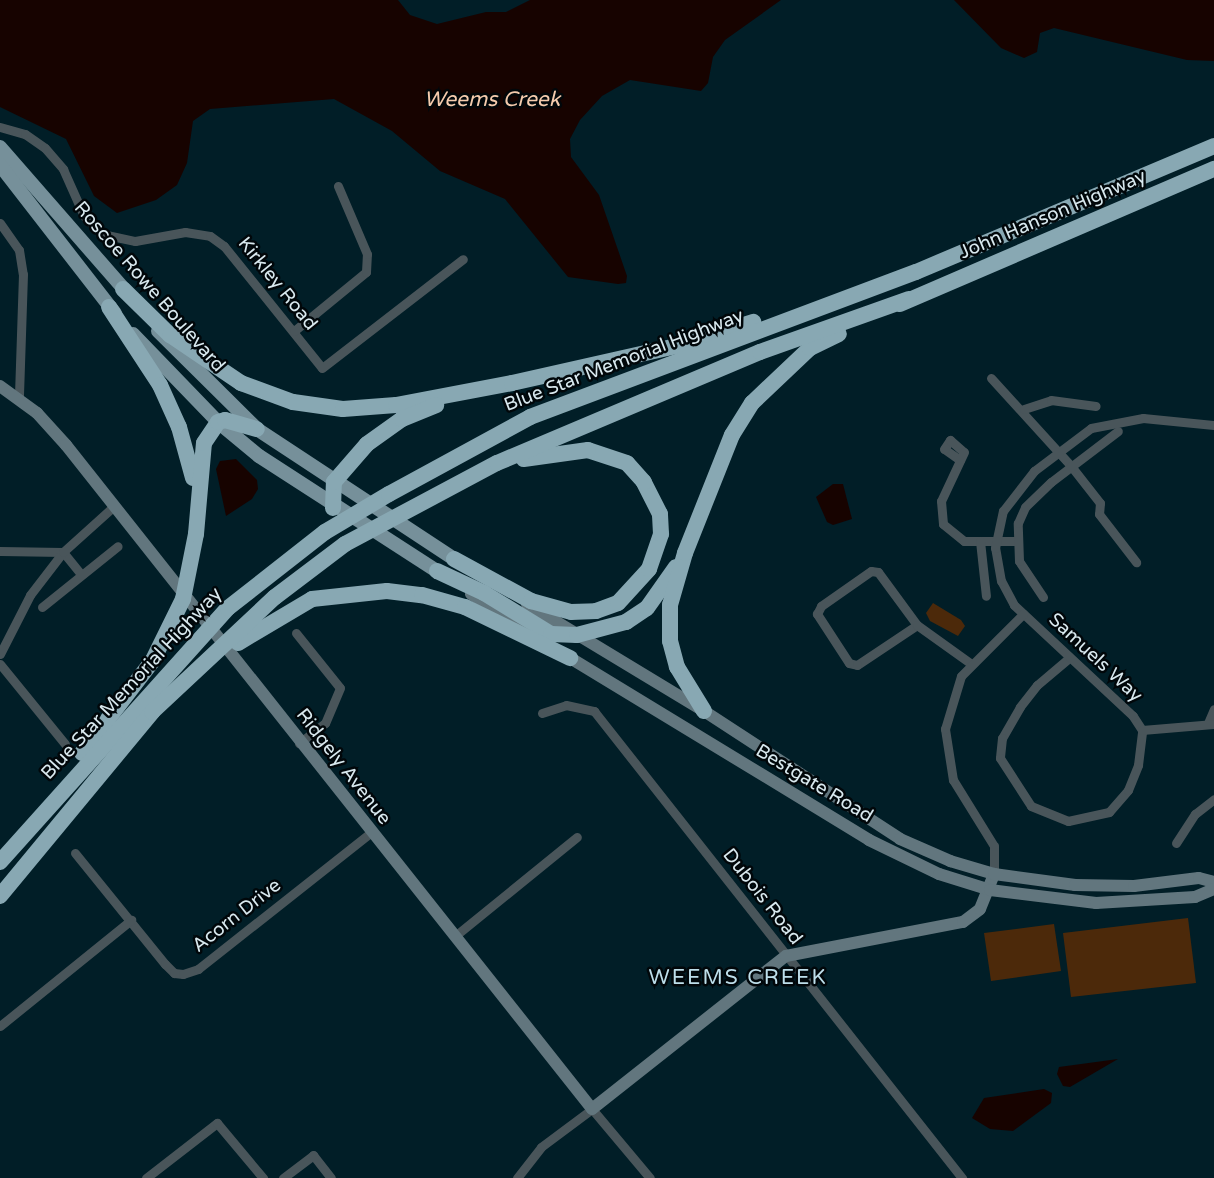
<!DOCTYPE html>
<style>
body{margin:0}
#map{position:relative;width:1214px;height:1178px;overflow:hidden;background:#011e27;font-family:"Varela Round",sans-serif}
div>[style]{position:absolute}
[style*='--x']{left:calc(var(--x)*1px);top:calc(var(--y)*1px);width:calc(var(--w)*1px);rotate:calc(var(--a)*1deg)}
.green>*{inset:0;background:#4c290a}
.water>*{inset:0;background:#170300}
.minor>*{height:9px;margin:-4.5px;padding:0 4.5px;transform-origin:4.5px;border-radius:4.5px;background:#49555a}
.secondary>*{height:12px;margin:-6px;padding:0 6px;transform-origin:6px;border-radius:6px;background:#62767e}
.primary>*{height:14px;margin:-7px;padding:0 7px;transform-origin:7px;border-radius:7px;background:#76909a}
.motorway>*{height:16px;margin:-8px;padding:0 8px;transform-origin:8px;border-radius:8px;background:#88a8b3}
span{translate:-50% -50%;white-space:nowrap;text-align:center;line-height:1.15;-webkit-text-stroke:5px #01070a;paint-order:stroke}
.street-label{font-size:19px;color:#d9e9ef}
.water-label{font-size:21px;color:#f5cbad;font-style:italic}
.neighbourhood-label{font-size:21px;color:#bddeea;letter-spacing:2px}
</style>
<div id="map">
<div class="green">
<div style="clip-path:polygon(933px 603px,961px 620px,965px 626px,958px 636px,930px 621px,926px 613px)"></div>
<div style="clip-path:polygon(1188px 918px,1196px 983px,1071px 997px,1063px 933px)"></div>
<div style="clip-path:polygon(1054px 924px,1061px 971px,991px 981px,984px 933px)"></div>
</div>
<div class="water">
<div style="clip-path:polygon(0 0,398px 0,410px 15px,437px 24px,486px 12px,506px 12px,530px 0,781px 0,725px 40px,713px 57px,708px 83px,701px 91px,630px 80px,602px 96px,580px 120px,570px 139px,571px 157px,599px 195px,627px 276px,626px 283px,618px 284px,568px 277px,505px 199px,440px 171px,392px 131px,334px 99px,210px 109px,193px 121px,187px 163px,177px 185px,156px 200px,117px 213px,94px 196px,66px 139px,0 107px)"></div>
<div style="clip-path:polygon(954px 0,1214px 0,1214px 61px,1187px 60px,1054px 28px,1040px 33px,1037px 52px,1024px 58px,1001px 48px)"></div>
<div style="clip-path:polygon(236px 459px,257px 480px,258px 489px,252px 499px,226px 516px,216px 469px,220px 461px)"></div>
<div style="clip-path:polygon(833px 484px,843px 484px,852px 519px,833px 525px,827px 522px,816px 497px)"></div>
<div style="clip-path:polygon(1118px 1059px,1070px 1087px,1063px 1086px,1057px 1074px,1059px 1067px)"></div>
<div style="clip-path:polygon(1044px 1089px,1052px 1093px,1051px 1103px,1013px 1131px,990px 1129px,972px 1118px,984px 1098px)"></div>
</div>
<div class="minor">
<div style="--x:0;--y:127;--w:26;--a:16"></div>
<div style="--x:25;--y:134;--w:24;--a:35"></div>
<div style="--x:45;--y:148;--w:28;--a:49"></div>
<div style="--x:63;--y:169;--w:51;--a:65.9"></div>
<div style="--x:84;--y:216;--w:25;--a:45"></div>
<div style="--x:102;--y:234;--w:34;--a:12"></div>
<div style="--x:135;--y:241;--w:51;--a:-10.2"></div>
<div style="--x:185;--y:232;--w:25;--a:9"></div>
<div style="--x:210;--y:236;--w:17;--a:36"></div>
<div style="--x:224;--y:246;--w:156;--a:51.2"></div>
<div style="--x:322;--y:368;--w:178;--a:-37.7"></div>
<div style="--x:0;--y:223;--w:33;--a:55"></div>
<div style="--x:19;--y:250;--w:24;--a:81"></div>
<div style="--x:23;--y:274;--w:123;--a:91.9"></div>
<div style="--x:294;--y:331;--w:93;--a:-39.3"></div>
<div style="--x:366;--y:272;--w:18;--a:-87"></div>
<div style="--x:367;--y:254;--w:74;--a:-113.1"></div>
<div style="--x:991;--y:378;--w:119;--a:47.7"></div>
<div style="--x:1071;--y:466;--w:47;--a:51.9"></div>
<div style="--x:1100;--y:503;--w:11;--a:95"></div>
<div style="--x:1099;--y:514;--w:61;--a:52.4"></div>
<div style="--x:1024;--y:409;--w:28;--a:-18"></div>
<div style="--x:1051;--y:400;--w:45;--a:7.6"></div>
<div style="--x:960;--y:460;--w:19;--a:-145"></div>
<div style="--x:944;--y:449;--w:11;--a:-56"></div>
<div style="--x:950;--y:440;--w:18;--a:41"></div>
<div style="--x:964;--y:452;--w:54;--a:115.1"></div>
<div style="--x:941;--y:501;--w:23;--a:85"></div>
<div style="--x:943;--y:524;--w:27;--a:39"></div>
<div style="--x:964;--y:541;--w:52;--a:0"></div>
<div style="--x:980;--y:541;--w:55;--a:83.8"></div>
<div style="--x:0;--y:551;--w:63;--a:0.9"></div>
<div style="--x:63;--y:552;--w:28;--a:51"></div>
<div style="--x:1043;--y:597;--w:43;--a:-123.7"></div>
<div style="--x:1019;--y:561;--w:38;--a:-92"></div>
<div style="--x:1018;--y:523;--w:17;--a:-66"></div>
<div style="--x:1025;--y:507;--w:36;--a:-44"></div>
<div style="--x:1051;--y:482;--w:84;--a:-37.3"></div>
<div style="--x:42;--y:607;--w:97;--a:-38.8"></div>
<div style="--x:917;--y:625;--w:72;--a:146.3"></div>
<div style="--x:857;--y:665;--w:8;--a:-166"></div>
<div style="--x:849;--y:663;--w:59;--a:-123.1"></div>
<div style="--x:817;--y:614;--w:9;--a:-63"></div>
<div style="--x:821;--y:606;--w:61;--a:-35"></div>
<div style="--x:871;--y:571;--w:7;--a:8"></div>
<div style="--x:878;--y:572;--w:66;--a:53.7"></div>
<div style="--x:917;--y:625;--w:65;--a:35.6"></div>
<div style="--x:296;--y:633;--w:70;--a:51.3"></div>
<div style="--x:340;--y:688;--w:38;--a:113"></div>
<div style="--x:325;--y:723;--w:33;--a:142"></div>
<div style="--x:0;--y:654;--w:66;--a:-63"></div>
<div style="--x:30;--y:595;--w:54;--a:-52.5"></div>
<div style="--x:63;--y:552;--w:67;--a:-42"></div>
<div style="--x:1069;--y:658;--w:42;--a:139.8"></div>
<div style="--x:1037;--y:685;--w:28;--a:128"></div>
<div style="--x:1020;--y:707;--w:36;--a:120"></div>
<div style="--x:1002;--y:738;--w:20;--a:96"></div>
<div style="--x:1000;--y:758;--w:57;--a:57.1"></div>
<div style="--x:1031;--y:806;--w:40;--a:22"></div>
<div style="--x:1068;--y:821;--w:42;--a:-12.4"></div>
<div style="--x:1109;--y:812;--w:29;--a:-49"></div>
<div style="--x:1128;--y:790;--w:27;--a:-68"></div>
<div style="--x:1138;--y:765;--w:35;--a:-83"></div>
<div style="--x:1142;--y:730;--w:17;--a:-123"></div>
<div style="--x:1133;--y:716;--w:163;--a:-137"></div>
<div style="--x:1014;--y:605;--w:27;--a:-118"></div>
<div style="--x:1001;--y:581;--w:34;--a:-100"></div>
<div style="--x:995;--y:548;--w:38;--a:-78"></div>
<div style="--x:1003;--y:511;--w:51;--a:-52.2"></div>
<div style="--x:1034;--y:471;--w:71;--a:-37"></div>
<div style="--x:1091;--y:428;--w:53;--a:-10.9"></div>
<div style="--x:1143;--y:418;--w:71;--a:5.6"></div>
<div style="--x:0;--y:664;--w:103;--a:50.9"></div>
<div style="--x:542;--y:713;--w:25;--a:-18"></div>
<div style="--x:566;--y:705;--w:29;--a:12"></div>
<div style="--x:594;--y:711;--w:595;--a:51.76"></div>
<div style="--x:1208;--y:723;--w:15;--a:-67"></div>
<div style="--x:1142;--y:730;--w:72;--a:-4.8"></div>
<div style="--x:1176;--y:843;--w:35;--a:-57"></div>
<div style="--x:1195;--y:814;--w:24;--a:-38"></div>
<div style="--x:75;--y:853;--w:143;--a:51"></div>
<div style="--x:165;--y:964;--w:13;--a:45"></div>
<div style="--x:174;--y:973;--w:9;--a:6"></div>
<div style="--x:183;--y:974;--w:16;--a:-18"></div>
<div style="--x:198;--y:969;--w:219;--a:-38.3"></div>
<div style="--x:994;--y:874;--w:28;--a:-90"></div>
<div style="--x:994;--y:846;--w:78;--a:-121.8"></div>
<div style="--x:953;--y:780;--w:52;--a:-98.9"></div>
<div style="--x:945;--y:729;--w:55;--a:-73.2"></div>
<div style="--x:961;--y:676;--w:88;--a:-45"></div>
<div style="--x:455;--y:936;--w:157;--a:-39.1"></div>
<div style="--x:0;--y:1026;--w:169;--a:-39"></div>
<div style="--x:146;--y:1178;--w:90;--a:-37.8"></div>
<div style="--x:217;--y:1123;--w:72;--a:50.1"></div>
<div style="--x:283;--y:1178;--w:38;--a:-37"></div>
<div style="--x:313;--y:1155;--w:29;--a:52"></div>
<div style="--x:517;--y:1178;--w:39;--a:-52"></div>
<div style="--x:541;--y:1147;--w:64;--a:-36.7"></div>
<div style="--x:592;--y:1109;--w:90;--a:50"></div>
</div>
<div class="secondary">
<div style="--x:0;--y:386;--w:46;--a:36.1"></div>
<div style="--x:37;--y:413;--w:43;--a:47.8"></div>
<div style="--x:66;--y:445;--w:847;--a:51.61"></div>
<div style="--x:592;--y:1109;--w:247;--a:-38.3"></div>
<div style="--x:786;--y:956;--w:180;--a:-10.9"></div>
<div style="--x:963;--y:922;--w:21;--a:-37"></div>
<div style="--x:980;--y:909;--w:38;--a:-68"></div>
<div style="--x:471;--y:594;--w:69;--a:33.2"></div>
<div style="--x:527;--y:604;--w:207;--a:31.2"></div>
<div style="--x:704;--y:711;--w:234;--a:33.1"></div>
<div style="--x:900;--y:839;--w:55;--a:23.7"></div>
<div style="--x:950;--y:861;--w:46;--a:16.5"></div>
<div style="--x:994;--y:874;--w:82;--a:7.7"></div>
<div style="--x:1075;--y:885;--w:59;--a:1"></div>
<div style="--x:1134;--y:886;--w:65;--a:-7"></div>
<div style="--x:1199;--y:878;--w:16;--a:15"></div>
<div style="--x:562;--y:653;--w:359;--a:31.3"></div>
<div style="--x:869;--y:840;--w:78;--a:25.9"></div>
<div style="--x:939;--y:874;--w:53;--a:17.4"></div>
<div style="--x:990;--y:890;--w:107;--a:7"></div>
<div style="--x:1096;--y:903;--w:99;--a:-3.5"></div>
<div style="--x:1195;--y:897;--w:21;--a:-23"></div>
</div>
<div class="primary">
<div style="--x:0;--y:147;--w:198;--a:48.9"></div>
<div style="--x:0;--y:165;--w:187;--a:52.2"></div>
<div style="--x:158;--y:331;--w:139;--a:44.7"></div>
<div style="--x:257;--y:429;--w:236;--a:33.4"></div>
<div style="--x:133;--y:334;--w:122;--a:46"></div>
<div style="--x:218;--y:422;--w:53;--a:39.7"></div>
<div style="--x:259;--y:456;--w:212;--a:32.9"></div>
</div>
<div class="motorway">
<div style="--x:123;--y:289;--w:66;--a:44.4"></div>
<div style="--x:170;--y:335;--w:86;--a:34.1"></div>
<div style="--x:241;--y:383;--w:55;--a:20.1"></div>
<div style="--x:293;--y:402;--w:50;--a:8"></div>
<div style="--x:343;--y:409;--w:53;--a:-4.3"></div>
<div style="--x:396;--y:405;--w:118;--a:-10.7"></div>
<div style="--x:512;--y:383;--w:173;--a:-12.7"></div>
<div style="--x:681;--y:345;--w:76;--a:-17.7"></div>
<div style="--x:900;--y:304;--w:342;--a:-23.3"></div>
<div style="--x:109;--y:307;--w:93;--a:56.8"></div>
<div style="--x:160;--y:385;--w:46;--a:65.7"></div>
<div style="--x:179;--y:427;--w:53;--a:74.6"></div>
<div style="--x:333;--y:508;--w:26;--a:-88"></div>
<div style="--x:334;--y:482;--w:50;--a:-49"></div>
<div style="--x:367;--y:444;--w:43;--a:-35.5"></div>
<div style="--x:402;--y:419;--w:37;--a:-22"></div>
<div style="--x:454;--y:559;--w:88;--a:28.6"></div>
<div style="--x:531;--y:601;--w:41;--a:15.4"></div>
<div style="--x:571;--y:612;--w:25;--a:-2"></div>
<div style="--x:596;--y:611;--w:23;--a:-20"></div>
<div style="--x:618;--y:603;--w:46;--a:-47.6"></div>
<div style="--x:649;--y:569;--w:37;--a:-71"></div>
<div style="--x:661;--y:534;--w:20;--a:-93"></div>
<div style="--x:660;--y:514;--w:36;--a:-117"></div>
<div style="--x:644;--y:482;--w:25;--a:-132"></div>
<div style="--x:627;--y:463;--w:41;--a:-161.6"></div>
<div style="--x:588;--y:450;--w:65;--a:172"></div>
<div style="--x:437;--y:571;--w:52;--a:25.1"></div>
<div style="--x:484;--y:593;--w:79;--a:31.5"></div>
<div style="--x:551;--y:634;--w:26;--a:2"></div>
<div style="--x:577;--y:635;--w:51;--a:-14.9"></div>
<div style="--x:626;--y:622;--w:25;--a:-34"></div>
<div style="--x:647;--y:608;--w:50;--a:-54.7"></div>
<div style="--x:238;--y:643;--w:86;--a:-30.7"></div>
<div style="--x:312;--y:599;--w:75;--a:-6.1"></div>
<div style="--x:387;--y:591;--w:35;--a:7"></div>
<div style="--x:422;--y:595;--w:45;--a:15.6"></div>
<div style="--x:465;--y:607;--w:117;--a:25.9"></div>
<div style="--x:704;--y:711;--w:52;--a:-121.5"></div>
<div style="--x:677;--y:667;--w:27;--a:-105"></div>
<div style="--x:670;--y:641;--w:36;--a:-90"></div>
<div style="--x:670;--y:605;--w:54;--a:-73.9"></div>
<div style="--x:685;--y:553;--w:127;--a:-68.3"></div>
<div style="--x:732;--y:435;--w:38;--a:-58"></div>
<div style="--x:752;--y:403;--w:80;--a:-43.5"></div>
<div style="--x:810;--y:348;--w:32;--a:-26"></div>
<div style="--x:82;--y:753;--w:117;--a:-52.6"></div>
<div style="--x:153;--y:660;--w:68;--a:-63.8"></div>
<div style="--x:183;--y:599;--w:66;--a:-78.7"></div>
<div style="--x:196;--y:534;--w:91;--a:-85"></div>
<div style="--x:204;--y:443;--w:25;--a:-56"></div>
<div style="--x:218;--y:422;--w:7;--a:-16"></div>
<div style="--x:225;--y:420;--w:33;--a:16"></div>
<div style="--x:0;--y:862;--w:341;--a:-48.1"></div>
<div style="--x:228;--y:608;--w:123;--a:-38.1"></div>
<div style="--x:325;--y:532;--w:74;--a:-30.7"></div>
<div style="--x:389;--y:494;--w:161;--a:-28.6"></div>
<div style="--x:530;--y:417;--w:412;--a:-20.6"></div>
<div style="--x:916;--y:272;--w:324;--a:-22.9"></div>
<div style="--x:0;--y:896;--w:239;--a:-50.4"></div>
<div style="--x:152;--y:712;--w:168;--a:-43.1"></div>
<div style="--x:275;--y:597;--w:88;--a:-37.1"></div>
<div style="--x:345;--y:544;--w:172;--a:-28.1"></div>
<div style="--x:497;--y:463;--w:285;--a:-22.9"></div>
<div style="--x:760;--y:352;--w:158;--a:-19.6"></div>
</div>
<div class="street-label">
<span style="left:1053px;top:215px;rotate:-23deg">John Hanson Highway</span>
<span style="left:277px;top:284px;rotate:51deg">Kirkley Road</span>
<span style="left:149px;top:287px;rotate:49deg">Roscoe Rowe Boulevard</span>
<span style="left:624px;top:361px;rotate:-21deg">Blue Star Memorial Highway</span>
<span style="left:1095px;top:658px;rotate:43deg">Samuels Way</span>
<span style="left:132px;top:684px;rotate:-47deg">Blue Star Memorial Highway</span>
<span style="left:343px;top:767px;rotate:52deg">Ridgely Avenue</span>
<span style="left:814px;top:784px;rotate:31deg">Bestgate Road</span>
<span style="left:762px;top:897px;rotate:52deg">Dubois Road</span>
<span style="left:237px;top:916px;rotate:-38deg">Acorn Drive</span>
</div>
<div class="water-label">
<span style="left:492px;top:100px">Weems Creek</span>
</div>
<div class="neighbourhood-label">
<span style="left:738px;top:978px">WEEMS CREEK</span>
</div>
</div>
